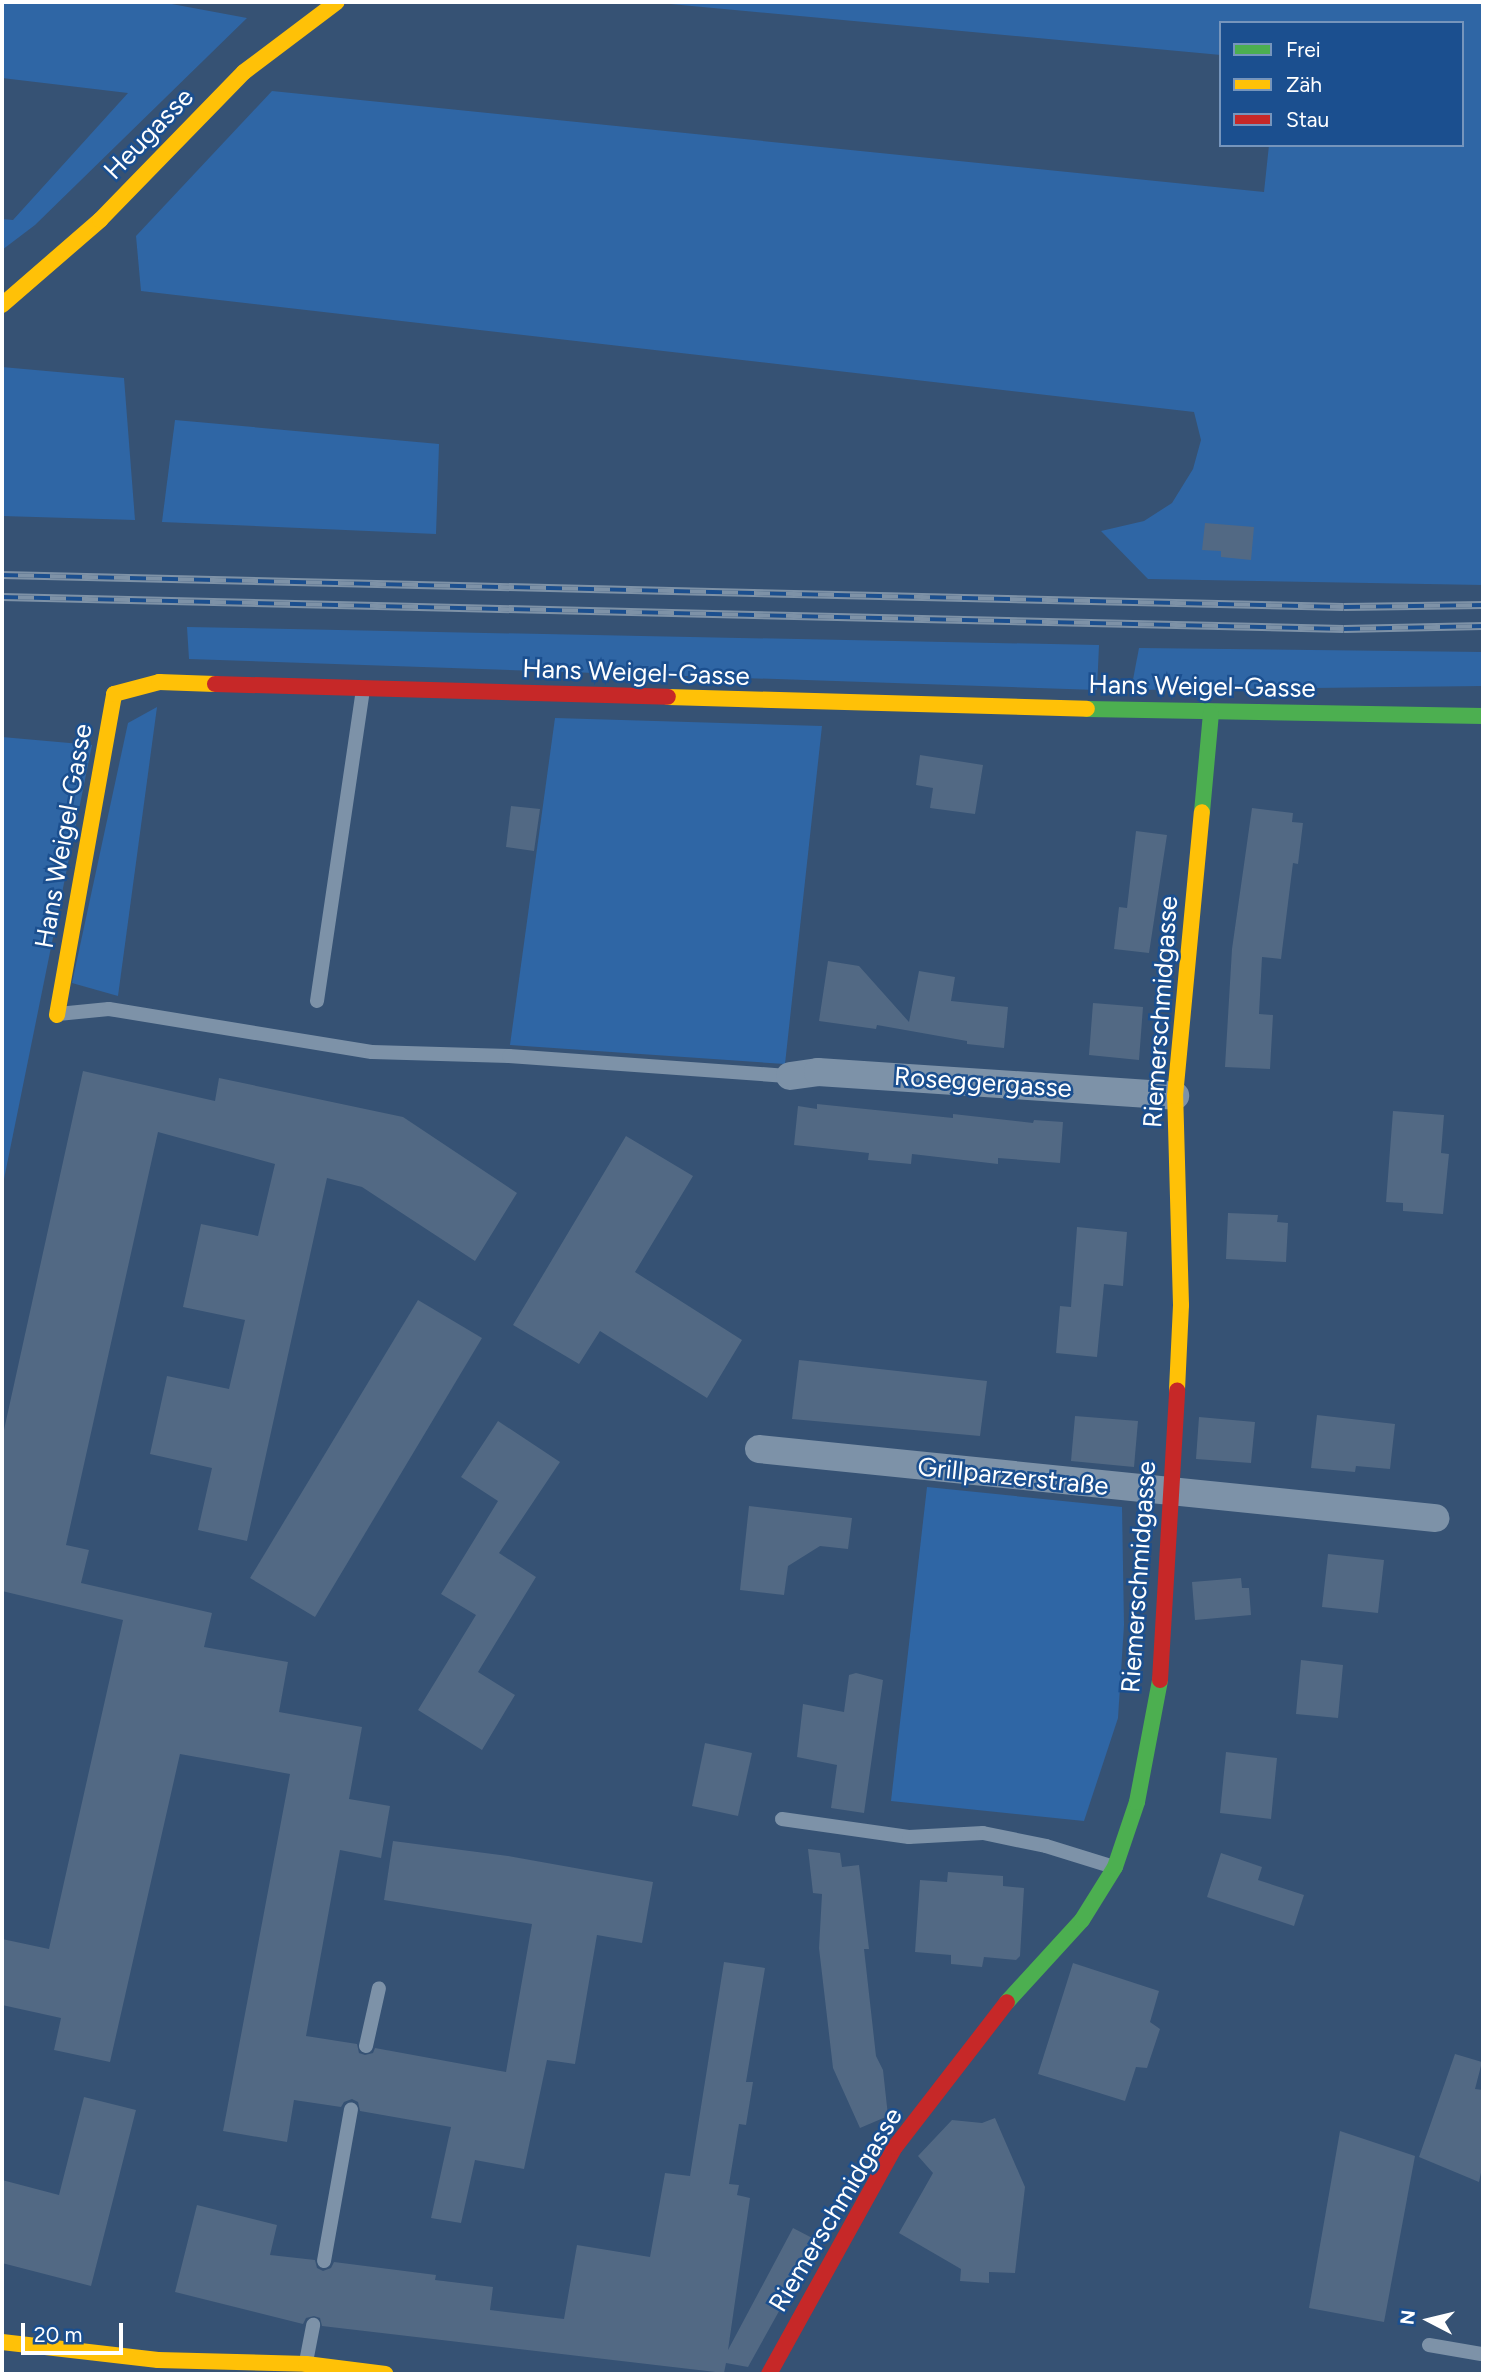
<!DOCTYPE html>
<meta charset="utf-8">
<style>
body{margin:0}
#map{position:relative;width:1485px;height:2376px;overflow:hidden;background:#365274;font-family:Figtree,sans-serif}
div>[style]{position:absolute}
[style*='--x']{left:calc(var(--x)*1px);top:calc(var(--y)*1px);width:calc(var(--w)*1px);rotate:calc(var(--a)*1deg)}
.green>*{inset:0;background:#2f66a5}
.building>*{inset:0;background:#526984}
.lane>*{height:14px;margin:-7px;padding:0 7px;transform-origin:7px;border-radius:7px;background:#7d92a8}
.street>*{height:28px;margin:-14px;padding:0 14px;transform-origin:14px;border-radius:14px;background:#7d92a8}
.fast>*{height:16px;margin:-8px;padding:0 8px;transform-origin:8px;border-radius:8px;background:#4caf50}
.slow>*{height:16px;margin:-8px;padding:0 8px;transform-origin:8px;border-radius:8px;background:#ffc107}
.jam>*{height:16px;margin:-8px;padding:0 8px;transform-origin:8px;border-radius:8px;background:#c62828}
.rail>*{height:8px;margin-top:-4px;transform-origin:0;background:repeating-linear-gradient(90deg,#1b4f8f 0 16px,#7e92a7 0 32px);box-sizing:border-box;border-block:2px solid #7e92a7}
span{translate:-50% -50%;white-space:nowrap;text-align:center;line-height:1.15;-webkit-text-stroke:5px #1b4f8f;paint-order:stroke}
.street-label{font-size:26px;color:#fff}
.frame{position:absolute;inset:0;border:4px solid #fff;pointer-events:none}
.legend{position:absolute;left:1219px;top:21px;width:245px;height:126px;box-sizing:border-box;background:#1b4f8f;border:2px solid #7695bc;margin:0;padding:9px 12px;list-style:none;font-size:21px;color:#fff}
.legend li{display:flex;align-items:center;gap:14px;height:35px}
.legend b{width:35px;border:2px solid #7695bc}
.north{position:absolute;left:1394px;top:2285px;width:70px;height:70px;-webkit-text-stroke:5px #1b4f8f;paint-order:stroke;rotate:277deg;font-size:19px;font-weight:700;line-height:28px;text-align:center;color:#fff}
.north::after{content:'';display:block;margin:auto;width:24px;height:32px;background:#fff;clip-path:polygon(50% 0,100% 100%,50% 72%,0 100%)}
.scale{position:absolute;left:21px;top:2323px;width:102px;height:32px;box-sizing:border-box;border:4px solid #fff;border-top:0;padding-left:9px;font-size:21px;line-height:24px;white-space:nowrap;color:#fff;-webkit-text-stroke:5px #1b4f8f;paint-order:stroke}
</style>
<div id="map">
<div class="green">
<div style="clip-path:polygon(2px 2px,161px 2px,247px 18px,35px 225px,2px 250px,2px 219px,13px 220px,128px 93px,2px 78px)"></div>
<div style="clip-path:polygon(649px 2px,1483px 2px,1483px 585px,1148px 579px,1101px 531px,1144px 521px,1172px 503px,1193px 469px,1201px 440px,1194px 412px,141px 291px,136px 236px,272px 91px,1264px 192px,1269px 145px,1462px 145px,1462px 23px,1221px 23px,1221px 55px)"></div>
<div style="clip-path:polygon(2px 367px,124px 378px,135px 520px,2px 516px)"></div>
<div style="clip-path:polygon(175px 420px,439px 444px,436px 534px,162px 522px)"></div>
<div style="clip-path:polygon(187px 627px,1099px 645px,1097px 690px,189px 659px)"></div>
<div style="clip-path:polygon(1139px 648px,1483px 652px,1483px 686px,1131px 690px)"></div>
<div style="clip-path:polygon(157px 707px,118px 996px,72px 983px,128px 723px)"></div>
<div style="clip-path:polygon(555px 718px,822px 726px,785px 1064px,510px 1045px)"></div>
<div style="clip-path:polygon(2px 737px,92px 745px,2px 1189px)"></div>
<div style="clip-path:polygon(927px 1487px,1122px 1507px,1124px 1625px,1118px 1718px,1084px 1821px,891px 1801px)"></div>
</div>
<div class="building">
<div style="clip-path:polygon(1205px 523px,1254px 527px,1251px 560px,1221px 557px,1221px 551px,1202px 550px)"></div>
<div style="clip-path:polygon(920px 755px,983px 765px,975px 814px,930px 808px,933px 788px,916px 785px)"></div>
<div style="clip-path:polygon(511px 806px,540px 809px,534px 851px,506px 847px)"></div>
<div style="clip-path:polygon(1252px 808px,1293px 813px,1292px 822px,1303px 823px,1298px 864px,1293px 863px,1281px 959px,1262px 957px,1259px 1014px,1273px 1015px,1270px 1069px,1225px 1067px,1232px 949px)"></div>
<div style="clip-path:polygon(1136px 831px,1167px 835px,1149px 953px,1114px 949px,1119px 907px,1127px 908px)"></div>
<div style="clip-path:polygon(828px 961px,859px 966px,909px 1022px,919px 971px,955px 977px,951px 1001px,1008px 1007px,1004px 1048px,967px 1044px,967px 1041px,877px 1025px,876px 1029px,819px 1021px)"></div>
<div style="clip-path:polygon(1093px 1003px,1143px 1007px,1139px 1060px,1089px 1055px)"></div>
<div style="clip-path:polygon(83px 1071px,215px 1101px,219px 1078px,403px 1117px,517px 1193px,475px 1261px,362px 1187px,327px 1178px,247px 1541px,198px 1530px,212px 1468px,150px 1454px,167px 1376px,229px 1389px,245px 1320px,183px 1307px,201px 1224px,258px 1236px,275px 1164px,158px 1132px,66px 1545px,89px 1550px,81px 1583px,212px 1613px,204px 1647px,288px 1662px,279px 1712px,362px 1727px,349px 1799px,390px 1806px,381px 1858px,340px 1850px,306px 2036px,357px 2044px,359px 2053px,365px 2055px,373px 2053px,375px 2048px,506px 2072px,532px 1924px,384px 1900px,393px 1841px,508px 1856px,653px 1882px,642px 1943px,597px 1935px,575px 2064px,547px 2060px,524px 2169px,475px 2160px,461px 2223px,431px 2218px,451px 2127px,360px 2111px,358px 2102px,352px 2099px,344px 2102px,341px 2107px,294px 2100px,287px 2142px,223px 2131px,290px 1774px,180px 1754px,110px 2062px,54px 2050px,61px 2018px,2px 2005px,2px 1939px,49px 1949px,123px 1620px,2px 1591px,2px 1439px)"></div>
<div style="clip-path:polygon(817px 1104px,953px 1118px,953px 1114px,1033px 1123px,1034px 1120px,1063px 1122px,1060px 1163px,998px 1158px,998px 1164px,912px 1154px,911px 1164px,868px 1160px,869px 1153px,794px 1145px,798px 1106px,817px 1109px)"></div>
<div style="clip-path:polygon(1393px 1111px,1444px 1115px,1441px 1153px,1449px 1154px,1443px 1214px,1403px 1211px,1403px 1203px,1386px 1202px)"></div>
<div style="clip-path:polygon(626px 1136px,693px 1176px,635px 1272px,742px 1340px,707px 1398px,600px 1331px,579px 1364px,513px 1325px)"></div>
<div style="clip-path:polygon(1228px 1213px,1278px 1215px,1277px 1222px,1288px 1223px,1286px 1262px,1226px 1259px)"></div>
<div style="clip-path:polygon(1077px 1227px,1127px 1232px,1123px 1286px,1104px 1284px,1097px 1357px,1056px 1353px,1060px 1306px,1071px 1307px)"></div>
<div style="clip-path:polygon(418px 1300px,482px 1338px,315px 1617px,250px 1578px)"></div>
<div style="clip-path:polygon(799px 1360px,987px 1381px,980px 1436px,792px 1419px)"></div>
<div style="clip-path:polygon(1317px 1415px,1395px 1424px,1390px 1469px,1356px 1466px,1355px 1472px,1311px 1468px)"></div>
<div style="clip-path:polygon(1075px 1416px,1138px 1421px,1134px 1467px,1071px 1461px)"></div>
<div style="clip-path:polygon(1199px 1417px,1255px 1422px,1251px 1463px,1196px 1459px)"></div>
<div style="clip-path:polygon(498px 1421px,560px 1462px,499px 1553px,536px 1577px,478px 1672px,515px 1695px,482px 1750px,418px 1710px,476px 1615px,441px 1594px,498px 1501px,461px 1477px)"></div>
<div style="clip-path:polygon(749px 1506px,852px 1518px,848px 1549px,820px 1546px,788px 1566px,784px 1595px,740px 1590px)"></div>
<div style="clip-path:polygon(1328px 1554px,1384px 1560px,1378px 1613px,1322px 1607px)"></div>
<div style="clip-path:polygon(1241px 1578px,1242px 1588px,1249px 1588px,1251px 1615px,1195px 1620px,1192px 1582px)"></div>
<div style="clip-path:polygon(1301px 1660px,1343px 1665px,1338px 1718px,1296px 1714px)"></div>
<div style="clip-path:polygon(856px 1673px,883px 1680px,864px 1813px,831px 1808px,837px 1765px,797px 1757px,803px 1704px,844px 1712px,849px 1675px)"></div>
<div style="clip-path:polygon(705px 1743px,752px 1753px,738px 1816px,692px 1806px)"></div>
<div style="clip-path:polygon(1226px 1752px,1277px 1758px,1271px 1819px,1220px 1813px)"></div>
<div style="clip-path:polygon(808px 1849px,840px 1853px,842px 1867px,859px 1865px,869px 1949px,864px 1949px,876px 2056px,883px 2070px,888px 2116px,860px 2128px,833px 2068px,819px 1948px,822px 1894px,813px 1893px)"></div>
<div style="clip-path:polygon(1221px 1853px,1262px 1867px,1258px 1880px,1304px 1895px,1294px 1926px,1207px 1897px)"></div>
<div style="clip-path:polygon(948px 1872px,1003px 1876px,1003px 1886px,1024px 1888px,1020px 1956px,1016px 1960px,984px 1957px,982px 1967px,951px 1964px,951px 1955px,915px 1952px,920px 1880px,947px 1882px)"></div>
<div style="clip-path:polygon(724px 1962px,765px 1968px,746px 2082px,753px 2082px,746px 2125px,739px 2124px,729px 2184px,739px 2185px,737px 2195px,750px 2198px,728px 2350px,793px 2228px,818px 2241px,748px 2367px,726px 2363px,724px 2373px,322px 2326px,320px 2318px,314px 2316px,306px 2318px,303px 2324px,175px 2292px,197px 2205px,277px 2225px,270px 2255px,315px 2260px,317px 2268px,323px 2271px,331px 2268px,334px 2262px,436px 2275px,435px 2280px,493px 2287px,490px 2310px,564px 2319px,577px 2245px,650px 2257px,665px 2173px,690px 2176px)"></div>
<div style="clip-path:polygon(1073px 1963px,1159px 1991px,1150px 2022px,1160px 2029px,1147px 2068px,1136px 2067px,1125px 2101px,1038px 2074px)"></div>
<div style="clip-path:polygon(1455px 2054px,1482px 2062px,1475px 2089px,1483px 2090px,1483px 2163px,1479px 2182px,1419px 2157px)"></div>
<div style="clip-path:polygon(84px 2097px,136px 2110px,91px 2286px,2px 2263px,2px 2180px,59px 2195px)"></div>
<div style="clip-path:polygon(995px 2118px,1025px 2187px,1015px 2273px,989px 2272px,989px 2283px,960px 2281px,961px 2269px,899px 2233px,933px 2173px,918px 2156px,952px 2120px,982px 2123px)"></div>
<div style="clip-path:polygon(1340px 2131px,1415px 2156px,1384px 2322px,1309px 2308px)"></div>
</div>
<div class="lane">
<div style="--x:317;--y:1001;--w:314;--a:-81.6"></div>
<div style="--x:58;--y:1014;--w:51;--a:-5.6"></div>
<div style="--x:109;--y:1009;--w:266;--a:9.3"></div>
<div style="--x:372;--y:1052;--w:137;--a:1.7"></div>
<div style="--x:509;--y:1056;--w:282;--a:4.1"></div>
<div style="--x:782;--y:1819;--w:128;--a:8.1"></div>
<div style="--x:909;--y:1837;--w:74;--a:-3.1"></div>
<div style="--x:983;--y:1833;--w:64;--a:11.7"></div>
<div style="--x:1046;--y:1846;--w:71;--a:17.2"></div>
<div style="--x:366;--y:2046;--w:59;--a:-77.4"></div>
<div style="--x:324;--y:2261;--w:154;--a:-79.9"></div>
<div style="--x:1429;--y:2345;--w:53;--a:9.8"></div>
<div style="--x:306;--y:2362;--w:38;--a:-79"></div>
</div>
<div class="street">
<div style="--x:790;--y:1076;--w:28;--a:-8"></div>
<div style="--x:818;--y:1072;--w:358;--a:3.8"></div>
<div style="--x:759;--y:1449;--w:680;--a:5.83"></div>
</div>
<div class="fast">
<div style="--x:1087;--y:709;--w:396;--a:1"></div>
<div style="--x:1202;--y:812;--w:99;--a:-84.8"></div>
<div style="--x:1007;--y:2002;--w:111;--a:-47.6"></div>
<div style="--x:1082;--y:1920;--w:62;--a:-58.1"></div>
<div style="--x:1115;--y:1867;--w:69;--a:-71.3"></div>
<div style="--x:1137;--y:1802;--w:124;--a:-79.3"></div>
</div>
<div class="slow">
<div style="--x:2;--y:305;--w:130;--a:-40.9"></div>
<div style="--x:100;--y:220;--w:206;--a:-45.8"></div>
<div style="--x:244;--y:72;--w:116;--a:-37"></div>
<div style="--x:668;--y:697;--w:419;--a:1.6"></div>
<div style="--x:57;--y:1015;--w:326;--a:-79.9"></div>
<div style="--x:114;--y:694;--w:47;--a:-14.9"></div>
<div style="--x:159;--y:682;--w:56;--a:2"></div>
<div style="--x:1177;--y:1390;--w:85;--a:-87.3"></div>
<div style="--x:1181;--y:1305;--w:209;--a:-91.6"></div>
<div style="--x:1175;--y:1096;--w:285;--a:-84.6"></div>
<div style="--x:2;--y:2342;--w:157;--a:6.6"></div>
<div style="--x:158;--y:2360;--w:148;--a:1.5"></div>
<div style="--x:306;--y:2364;--w:80;--a:7.2"></div>
</div>
<div class="jam">
<div style="--x:215;--y:684;--w:453;--a:1.6"></div>
<div style="--x:1160;--y:1680;--w:290;--a:-86.6"></div>
<div style="--x:769;--y:2374;--w:260;--a:-61"></div>
<div style="--x:895;--y:2147;--w:183;--a:-52.3"></div>
</div>
<div class="rail">
<div style="--x:2;--y:575;--w:1342;--a:1.37"></div>
<div style="--x:1344;--y:607;--w:139;--a:-0.8"></div>
<div style="--x:2;--y:597;--w:1342;--a:1.37"></div>
<div style="--x:1344;--y:629;--w:139;--a:-1.2"></div>
</div>
<div class="street-label">
<span style="left:149px;top:134px;rotate:-46deg">Heugasse</span>
<span style="left:636px;top:673px;rotate:2deg">Hans Weigel-Gasse</span>
<span style="left:1202px;top:687px;rotate:1deg">Hans Weigel-Gasse</span>
<span style="left:64px;top:836px;rotate:-80deg">Hans Weigel-Gasse</span>
<span style="left:1161px;top:1012px;rotate:-86deg">Riemerschmidgasse</span>
<span style="left:983px;top:1083px;rotate:4deg">Roseggergasse</span>
<span style="left:1013px;top:1477px;rotate:6deg">Grillparzerstraße</span>
<span style="left:1139px;top:1577px;rotate:-86deg">Riemerschmidgasse</span>
<span style="left:836px;top:2210px;rotate:-59deg">Riemerschmidgasse</span>
</div>
<div class="frame"></div>
<ul class="legend">
<li><b style="height:9px;background:#4caf50"></b>Frei</li>
<li><b style="height:9px;background:#ffc107"></b>Zäh</li>
<li><b style="height:9px;background:#c62828"></b>Stau</li>
</ul>
<div class="north">N</div>
<div class="scale">20 m</div>
</div>
